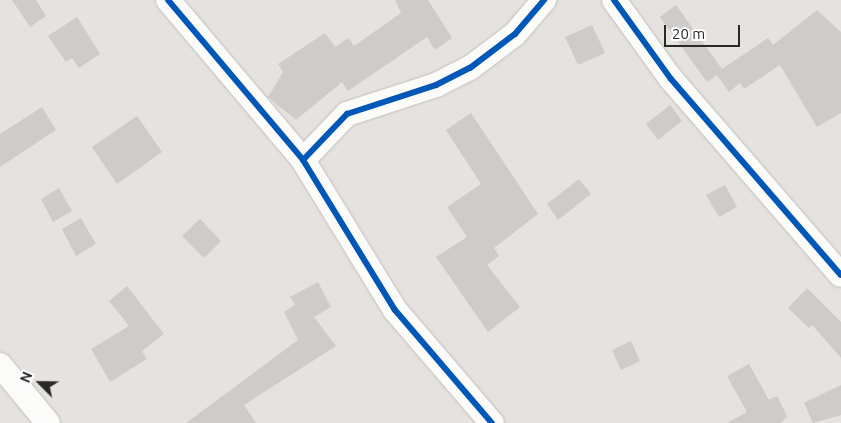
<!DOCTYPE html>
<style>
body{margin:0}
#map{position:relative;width:841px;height:423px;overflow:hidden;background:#e6e2df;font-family:Ubuntu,sans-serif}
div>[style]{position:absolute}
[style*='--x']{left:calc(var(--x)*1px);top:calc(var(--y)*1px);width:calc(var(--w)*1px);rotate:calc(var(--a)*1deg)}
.building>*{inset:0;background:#cecbc8}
.roads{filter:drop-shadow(0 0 1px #c1bfc0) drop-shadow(0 0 1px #c1bfc0)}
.minor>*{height:24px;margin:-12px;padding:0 12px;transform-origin:12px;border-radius:12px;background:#fbfbfa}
.cycleway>*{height:6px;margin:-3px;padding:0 3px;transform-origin:3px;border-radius:3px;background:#0057b8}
span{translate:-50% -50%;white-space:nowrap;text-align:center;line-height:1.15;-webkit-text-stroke:4.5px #fff;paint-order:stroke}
.north{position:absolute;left:15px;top:358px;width:50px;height:50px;-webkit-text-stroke:4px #fff;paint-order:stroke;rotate:293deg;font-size:14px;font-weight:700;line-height:20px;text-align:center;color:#292929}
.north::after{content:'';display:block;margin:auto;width:18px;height:22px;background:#292929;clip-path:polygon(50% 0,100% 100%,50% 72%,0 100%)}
.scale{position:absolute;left:664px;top:25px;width:76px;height:22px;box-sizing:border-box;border:2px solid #292929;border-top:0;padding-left:6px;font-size:15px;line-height:18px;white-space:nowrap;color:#292929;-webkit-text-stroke:4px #fff;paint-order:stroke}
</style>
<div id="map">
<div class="building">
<div style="clip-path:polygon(12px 0,36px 0,46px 16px,30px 27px)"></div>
<div style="clip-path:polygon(395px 0,428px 0,452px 38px,435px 50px,427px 37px,348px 91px,342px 82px,296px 120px,268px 97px,283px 72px,278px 64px,325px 33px,335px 47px,348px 38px,354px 46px,401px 13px)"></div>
<div style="clip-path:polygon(676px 5px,722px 69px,768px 38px,773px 45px,817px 10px,841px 32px,841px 113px,817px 127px,780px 65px,744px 89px,740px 83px,729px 92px,717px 75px,707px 82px,660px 17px)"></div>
<div style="clip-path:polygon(77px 17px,100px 54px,79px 68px,72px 58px,66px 62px,48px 36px)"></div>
<div style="clip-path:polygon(592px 25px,605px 53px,578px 65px,565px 37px)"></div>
<div style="clip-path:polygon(670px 105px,682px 121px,658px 140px,646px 124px)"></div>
<div style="clip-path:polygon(42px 107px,56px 130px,0 167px,0 134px)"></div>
<div style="clip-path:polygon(471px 113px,538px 214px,494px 248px,499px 256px,487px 265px,520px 307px,488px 332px,436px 257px,467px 237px,447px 207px,481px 184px,446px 130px)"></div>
<div style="clip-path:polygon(137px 116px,162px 152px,117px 184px,92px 147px)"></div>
<div style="clip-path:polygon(579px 179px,591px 194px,558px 220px,547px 204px)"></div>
<div style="clip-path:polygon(725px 185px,737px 207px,719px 217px,706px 195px)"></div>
<div style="clip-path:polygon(59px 188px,72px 211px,53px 222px,41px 199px)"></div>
<div style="clip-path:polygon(81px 218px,96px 244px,76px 256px,62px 229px)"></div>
<div style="clip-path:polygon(200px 219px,221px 241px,204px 258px,182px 236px)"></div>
<div style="clip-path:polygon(318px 282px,331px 307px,314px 317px,336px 346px,244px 405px,256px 423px,186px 423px,298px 340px,284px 312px,295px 305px,290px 297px)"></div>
<div style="clip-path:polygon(127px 286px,164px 334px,142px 351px,147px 359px,110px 382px,91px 349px,129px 326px,109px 301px)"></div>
<div style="clip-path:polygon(807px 288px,841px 322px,841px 358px,812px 325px,809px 328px,788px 308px)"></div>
<div style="clip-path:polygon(631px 341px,640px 361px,621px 370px,612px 350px)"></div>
<div style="clip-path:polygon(749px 364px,769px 400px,777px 396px,787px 416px,781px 423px,727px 423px,747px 412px,727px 376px)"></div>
<div style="clip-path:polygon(841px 385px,841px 415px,813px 423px,804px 403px)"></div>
</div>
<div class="roads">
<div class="minor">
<div style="--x:168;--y:0;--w:209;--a:49.8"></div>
<div style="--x:303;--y:160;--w:176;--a:58.5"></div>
<div style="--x:395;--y:310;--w:149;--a:49.4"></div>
<div style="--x:614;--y:0;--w:97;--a:54.2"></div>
<div style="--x:671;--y:79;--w:259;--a:49.1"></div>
<div style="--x:303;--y:160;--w:64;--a:-46.3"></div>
<div style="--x:347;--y:114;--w:94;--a:-18"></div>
<div style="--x:436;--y:85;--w:38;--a:-27"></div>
<div style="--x:470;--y:68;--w:56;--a:-37.1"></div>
<div style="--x:515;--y:34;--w:45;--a:-49.5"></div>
<div style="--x:0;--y:365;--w:75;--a:50.4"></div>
</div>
</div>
<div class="cycleway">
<div style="--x:168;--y:0;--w:209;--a:49.8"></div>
<div style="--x:303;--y:160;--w:176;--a:58.5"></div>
<div style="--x:395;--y:310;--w:149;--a:49.4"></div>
<div style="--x:614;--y:0;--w:97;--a:54.2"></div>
<div style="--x:671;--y:79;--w:259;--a:49.1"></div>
<div style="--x:303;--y:160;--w:64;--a:-46.3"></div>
<div style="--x:347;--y:114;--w:94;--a:-18"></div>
<div style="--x:436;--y:85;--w:38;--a:-27"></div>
<div style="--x:470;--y:68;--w:56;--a:-37.1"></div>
<div style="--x:515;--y:34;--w:45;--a:-49.5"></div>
</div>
<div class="north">N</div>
<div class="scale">20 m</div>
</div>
